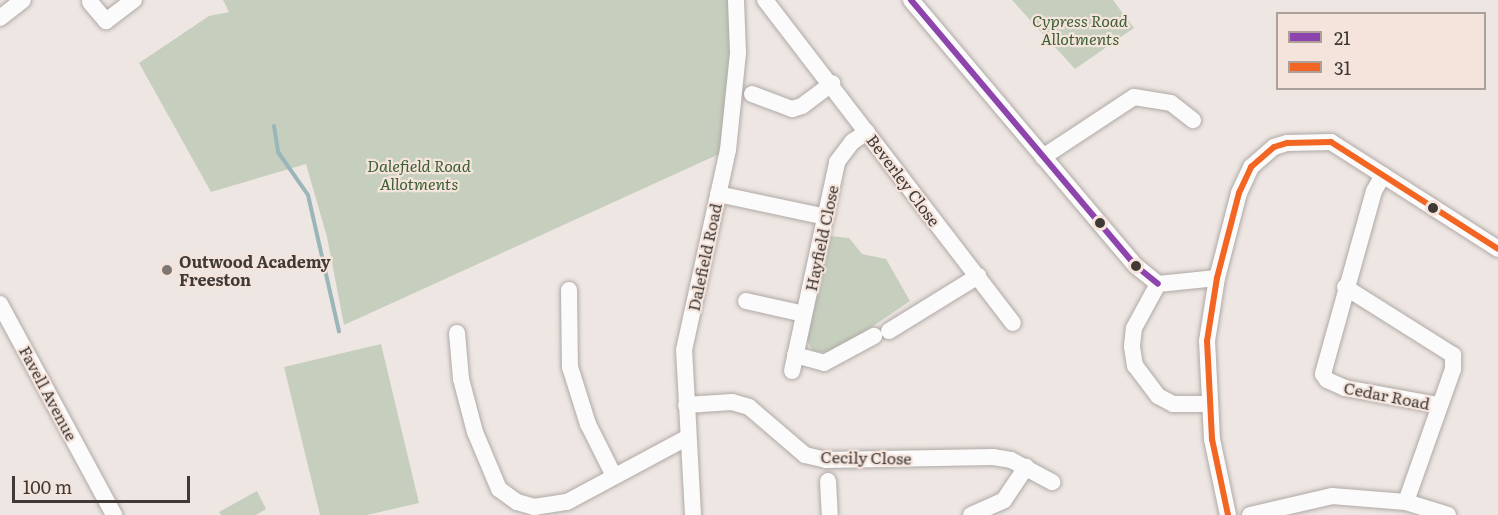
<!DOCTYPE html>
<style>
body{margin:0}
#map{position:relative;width:1498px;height:515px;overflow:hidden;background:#eee6e2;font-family:Literata,serif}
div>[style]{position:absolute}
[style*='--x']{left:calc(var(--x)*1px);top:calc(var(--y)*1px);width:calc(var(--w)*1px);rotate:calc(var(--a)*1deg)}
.green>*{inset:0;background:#c6cfbe}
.stream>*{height:4px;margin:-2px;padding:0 2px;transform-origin:2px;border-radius:2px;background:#99b6b9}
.roads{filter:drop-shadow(0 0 2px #afa9a6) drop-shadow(0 0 2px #afa9a6)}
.minor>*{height:16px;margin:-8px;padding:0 8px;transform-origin:8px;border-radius:8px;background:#fcfbfb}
.bus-1>*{height:6px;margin:-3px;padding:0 3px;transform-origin:3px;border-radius:3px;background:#8e44ad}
.bus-2>*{height:6px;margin:-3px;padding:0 3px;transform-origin:3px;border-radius:3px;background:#f26522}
.dots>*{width:16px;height:16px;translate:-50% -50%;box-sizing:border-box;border:3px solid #f4e4dc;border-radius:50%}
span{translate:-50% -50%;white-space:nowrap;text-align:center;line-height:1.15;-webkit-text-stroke:4.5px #f4e4dc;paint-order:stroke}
.park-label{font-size:16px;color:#3b5f34;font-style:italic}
.street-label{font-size:16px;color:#403a37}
.poi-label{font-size:16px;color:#403a37;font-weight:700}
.left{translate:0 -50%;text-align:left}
.legend{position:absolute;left:1276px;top:12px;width:210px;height:78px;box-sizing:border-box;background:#f4e4dc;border:2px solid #aca09a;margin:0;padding:8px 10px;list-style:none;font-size:18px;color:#403a37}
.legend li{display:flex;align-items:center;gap:12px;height:30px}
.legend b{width:30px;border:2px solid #aca09a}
.scale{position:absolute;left:12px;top:476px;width:178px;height:27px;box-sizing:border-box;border:3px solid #403a37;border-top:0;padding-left:8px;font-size:18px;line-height:21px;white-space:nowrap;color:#403a37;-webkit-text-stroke:4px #f4e4dc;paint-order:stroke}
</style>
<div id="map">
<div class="green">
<div style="clip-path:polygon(223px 0,736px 0,728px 150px,344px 325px,327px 237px,306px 164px,211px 192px,139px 63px,209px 16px,229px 12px)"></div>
<div style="clip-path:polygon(1012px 0,1113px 0,1134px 28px,1075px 69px)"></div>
<div style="clip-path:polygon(830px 236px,849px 238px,862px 254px,886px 259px,910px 301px,835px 352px,820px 352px,812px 350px,807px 340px)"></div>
<div style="clip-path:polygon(381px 344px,419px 503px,367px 515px,320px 515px,284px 367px)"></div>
<div style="clip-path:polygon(257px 491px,266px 509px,256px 515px,221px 515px,219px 512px)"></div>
</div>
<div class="stream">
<div style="--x:274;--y:126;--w:26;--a:81"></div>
<div style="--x:278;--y:152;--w:52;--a:55.1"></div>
<div style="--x:308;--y:195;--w:140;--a:77.2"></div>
</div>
<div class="roads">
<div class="minor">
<div style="--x:765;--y:0;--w:407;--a:52.5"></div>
<div style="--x:911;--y:0;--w:348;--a:49.8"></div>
<div style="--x:1136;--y:266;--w:28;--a:39"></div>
<div style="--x:90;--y:2;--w:25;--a:50"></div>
<div style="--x:106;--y:21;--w:35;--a:-37"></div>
<div style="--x:0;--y:18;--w:29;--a:-38"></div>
<div style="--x:752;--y:94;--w:43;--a:20.6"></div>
<div style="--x:792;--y:109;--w:10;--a:-17"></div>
<div style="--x:802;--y:106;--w:38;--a:-37"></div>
<div style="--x:1043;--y:157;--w:109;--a:-33.4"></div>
<div style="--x:1134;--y:97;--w:37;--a:9"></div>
<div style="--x:1171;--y:103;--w:28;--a:38"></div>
<div style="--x:1383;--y:175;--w:18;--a:119"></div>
<div style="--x:1374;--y:191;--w:190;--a:105.6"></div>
<div style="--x:1323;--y:374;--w:7;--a:56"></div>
<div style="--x:1327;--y:380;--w:20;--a:24"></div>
<div style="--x:1345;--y:388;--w:95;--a:10.4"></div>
<div style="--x:718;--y:194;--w:110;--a:12"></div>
<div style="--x:1345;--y:287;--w:128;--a:32.2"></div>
<div style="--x:1453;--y:355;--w:14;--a:90"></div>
<div style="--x:1453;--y:369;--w:141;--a:109.5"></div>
<div style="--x:569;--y:290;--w:77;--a:89.3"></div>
<div style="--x:570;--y:367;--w:60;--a:72.5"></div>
<div style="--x:588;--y:424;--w:58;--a:63.4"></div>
<div style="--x:746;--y:301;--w:59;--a:12.6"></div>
<div style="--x:0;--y:304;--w:240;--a:61.6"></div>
<div style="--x:889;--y:331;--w:105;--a:-31.7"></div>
<div style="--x:457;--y:333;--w:46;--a:85"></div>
<div style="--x:461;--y:379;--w:55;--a:75.2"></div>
<div style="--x:475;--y:432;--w:62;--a:67.2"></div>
<div style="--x:499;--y:489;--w:22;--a:36"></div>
<div style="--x:517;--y:502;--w:18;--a:16"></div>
<div style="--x:534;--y:507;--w:33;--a:-9"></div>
<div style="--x:567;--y:502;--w:137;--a:-28.2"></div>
<div style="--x:795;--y:355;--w:30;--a:15"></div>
<div style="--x:824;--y:363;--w:57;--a:-28.4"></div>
<div style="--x:792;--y:371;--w:214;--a:-77.8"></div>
<div style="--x:837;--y:162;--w:25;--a:-53"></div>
<div style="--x:852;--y:142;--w:18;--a:-34"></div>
<div style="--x:1208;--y:404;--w:35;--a:180"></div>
<div style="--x:1173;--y:404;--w:17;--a:-152"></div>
<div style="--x:1158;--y:396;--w:38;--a:-127"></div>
<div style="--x:1135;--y:366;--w:20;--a:-99"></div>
<div style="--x:1132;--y:346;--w:18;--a:-84"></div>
<div style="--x:1134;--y:328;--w:50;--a:-61.4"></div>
<div style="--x:1158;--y:284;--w:59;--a:-5.8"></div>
<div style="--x:686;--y:405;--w:46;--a:-3.7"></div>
<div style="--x:732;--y:402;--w:18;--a:16"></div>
<div style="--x:749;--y:407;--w:74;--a:40.6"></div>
<div style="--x:805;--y:455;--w:22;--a:13"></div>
<div style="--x:826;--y:460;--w:167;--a:-1"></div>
<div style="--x:993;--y:457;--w:18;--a:9"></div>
<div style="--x:1011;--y:460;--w:47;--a:28.2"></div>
<div style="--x:828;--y:481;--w:34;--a:87"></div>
<div style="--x:693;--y:515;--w:165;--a:-93.1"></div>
<div style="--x:684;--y:350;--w:205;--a:-77.6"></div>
<div style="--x:728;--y:150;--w:98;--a:-84.1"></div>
<div style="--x:738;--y:53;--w:53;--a:-92.2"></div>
<div style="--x:971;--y:515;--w:36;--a:-24"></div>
<div style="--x:1004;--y:500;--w:40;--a:-56"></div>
<div style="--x:1228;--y:515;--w:78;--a:-101.9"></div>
<div style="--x:1212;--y:439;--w:98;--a:-92.9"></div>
<div style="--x:1207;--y:341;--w:64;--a:-81"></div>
<div style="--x:1217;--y:278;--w:88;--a:-75.5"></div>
<div style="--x:1239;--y:193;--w:29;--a:-65"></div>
<div style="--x:1251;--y:167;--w:30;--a:-41"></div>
<div style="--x:1274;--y:147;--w:14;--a:-17"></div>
<div style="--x:1287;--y:143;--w:44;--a:-1.3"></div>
<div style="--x:1331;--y:142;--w:198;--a:32.6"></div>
<div style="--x:1250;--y:515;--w:84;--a:-13"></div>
<div style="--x:1332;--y:496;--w:74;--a:4.6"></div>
<div style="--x:1406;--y:502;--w:44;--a:17.2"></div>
</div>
</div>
<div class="bus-1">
<div style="--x:911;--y:0;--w:348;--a:49.8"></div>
<div style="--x:1136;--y:266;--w:28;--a:39"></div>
</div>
<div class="bus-2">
<div style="--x:1228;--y:515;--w:78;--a:-101.9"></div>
<div style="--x:1212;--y:439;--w:98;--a:-92.9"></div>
<div style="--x:1207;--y:341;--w:64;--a:-81"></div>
<div style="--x:1217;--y:278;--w:88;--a:-75.5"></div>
<div style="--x:1239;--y:193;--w:29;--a:-65"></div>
<div style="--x:1251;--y:167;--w:30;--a:-41"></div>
<div style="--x:1274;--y:147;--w:14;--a:-17"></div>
<div style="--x:1287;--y:143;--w:44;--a:-1.3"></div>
<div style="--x:1331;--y:142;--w:198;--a:32.6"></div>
</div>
<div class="dots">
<div style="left:1433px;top:208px;background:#403a37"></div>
<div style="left:1100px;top:223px;background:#403a37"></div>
<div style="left:1136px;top:266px;background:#403a37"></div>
<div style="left:167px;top:270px;background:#7d7673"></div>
</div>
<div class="park-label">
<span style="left:1080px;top:29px">Cypress Road<br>Allotments</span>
<span style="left:419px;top:174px">Dalefield Road<br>Allotments</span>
</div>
<div class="street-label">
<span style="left:904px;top:180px;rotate:53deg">Beverley Close</span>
<span style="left:821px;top:238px;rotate:-78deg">Hayfield Close</span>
<span style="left:704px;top:257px;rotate:-78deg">Dalefield Road</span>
<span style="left:49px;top:393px;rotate:62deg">Favell Avenue</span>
<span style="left:1387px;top:395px;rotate:11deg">Cedar Road</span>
<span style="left:866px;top:457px;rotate:1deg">Cecily Close</span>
</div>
<div class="poi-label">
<span class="left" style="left:179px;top:270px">Outwood Academy<br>Freeston</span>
</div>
<ul class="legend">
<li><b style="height:8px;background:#8e44ad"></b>21</li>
<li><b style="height:8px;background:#f26522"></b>31</li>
</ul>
<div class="scale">100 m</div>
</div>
